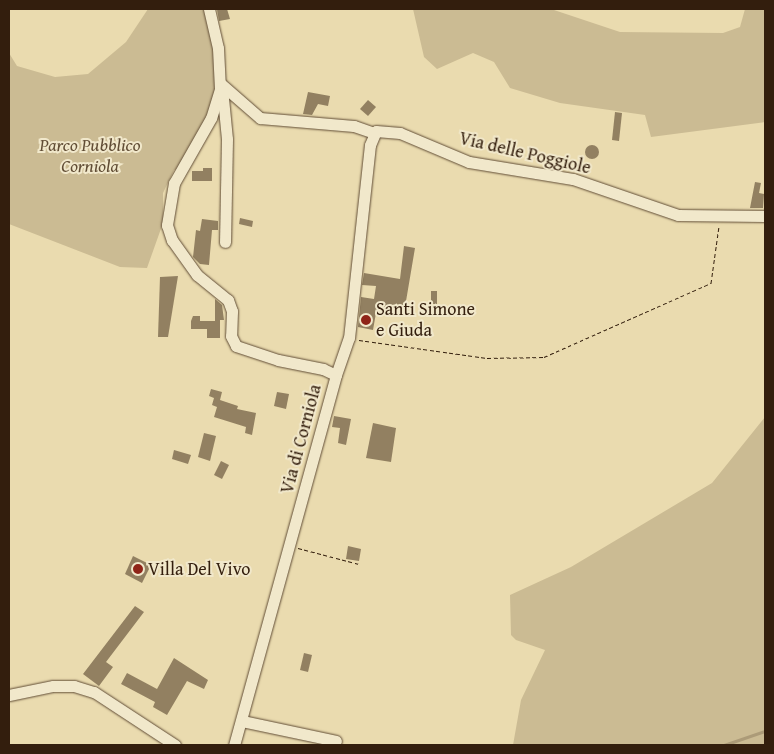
<!DOCTYPE html>
<style>
body{margin:0}
#map{position:relative;width:774px;height:754px;overflow:hidden;background:#eadbaf;font-family:"Gentium Book Plus",serif}
div>[style]{position:absolute}
[style*='--x']{left:calc(var(--x)*1px);top:calc(var(--y)*1px);width:calc(var(--w)*1px);rotate:calc(var(--a)*1deg)}
.green>*{inset:0;background:#cbbb93}
.stream>*{height:2.5px;margin:-1.25px;padding:0 1.25px;transform-origin:1.25px;border-radius:1.25px;background:#ac9b78}
.building>*{inset:0;background:#928061}
.round{border-radius:50%}
.path>*{height:1px;margin-top:-0.5px;transform-origin:0;background:repeating-linear-gradient(90deg,#331e0d 0 4px,transparent 0 6.5px)}
.roads{filter:drop-shadow(0 0 1px #614d36) drop-shadow(0 0 1px #614d36)}
.minor>*{height:11px;margin:-5.5px;padding:0 5.5px;transform-origin:5.5px;border-radius:5.5px;background:#f1e8cb}
.dots>*{width:14px;height:14px;translate:-50% -50%;box-sizing:border-box;border:2px solid #f1e8cb;border-radius:50%}
span{translate:-50% -50%;white-space:nowrap;text-align:center;line-height:1.15;-webkit-text-stroke:4px #f1e8cb;paint-order:stroke}
.park-label{font-size:18px;color:#614d35;font-style:italic}
.street-label{font-size:18px;color:#331e0d}
.poi-label{font-size:18px;color:#331e0d}
.left{translate:0 -50%;text-align:left}
.frame{position:absolute;inset:0;border:10px solid #331e0d;pointer-events:none}
</style>
<div id="map">
<div class="green">
<div style="clip-path:polygon(148px 9px,209px 9px,221px 84px,182px 168px,174px 170px,163px 193px,163px 223px,147px 268px,120px 267px,9px 224px,9px 53px,17px 66px,55px 77px,88px 74px,126px 42px)"></div>
<div style="clip-path:polygon(413px 9px,551px 9px,620px 32px,723px 33px,740px 27px,745px 9px,765px 9px,765px 122px,651px 137px,645px 115px,560px 103px,510px 88px,494px 62px,473px 53px,437px 69px,424px 57px)"></div>
<div style="clip-path:polygon(765px 417px,765px 745px,513px 745px,521px 700px,545px 650px,516px 640px,511px 635px,510px 595px,571px 567px,712px 483px)"></div>
</div>
<div class="stream">
<div style="--x:724;--y:745;--w:43;--a:-18.9"></div>
</div>
<div class="building">
<div style="clip-path:polygon(217px 9px,227px 9px,230px 19px,219px 21px)"></div>
<div style="clip-path:polygon(308px 92px,330px 96px,328px 106px,318px 104px,312px 115px,303px 114px)"></div>
<div style="clip-path:polygon(368px 100px,376px 107px,368px 116px,360px 109px)"></div>
<div style="clip-path:polygon(615px 112px,622px 113px,619px 141px,612px 140px)"></div>
<div class="round" style="left:585px;top:145px;width:14px;height:14px"></div>
<div style="clip-path:polygon(203px 168px,212px 168px,212px 181px,192px 181px,192px 171px,203px 171px)"></div>
<div style="clip-path:polygon(755px 182px,761px 183px,759px 193px,764px 194px,763px 208px,750px 208px)"></div>
<div style="clip-path:polygon(240px 218px,253px 221px,252px 227px,239px 224px)"></div>
<div style="clip-path:polygon(202px 219px,218px 221px,218px 230px,212px 230px,209px 265px,200px 264px,193px 257px,196px 230px,200px 231px)"></div>
<div style="clip-path:polygon(404px 246px,415px 248px,404px 313px,380px 310px,379px 313px,376px 313px,373px 330px,358px 327px,361px 297px,374px 299px,376px 286px,362px 285px,364px 273px,400px 279px)"></div>
<div style="clip-path:polygon(178px 276px,168px 337px,158px 337px,160px 277px)"></div>
<div style="clip-path:polygon(431px 291px,437px 291px,437px 304px,431px 304px)"></div>
<div style="clip-path:polygon(215px 299px,222px 305px,224px 320px,220px 320px,220px 338px,207px 338px,207px 329px,191px 329px,191px 321px,193px 316px,200px 316px,200px 321px,215px 321px)"></div>
<div style="clip-path:polygon(211px 389px,222px 392px,220px 400px,238px 406px,237px 409px,256px 413px,252px 435px,245px 433px,246px 427px,214px 417px,217px 407px,212px 405px,214px 398px,209px 396px)"></div>
<div style="clip-path:polygon(277px 392px,289px 394px,286px 409px,274px 406px)"></div>
<div style="clip-path:polygon(334px 416px,351px 419px,346px 445px,338px 443px,340px 428px,332px 427px)"></div>
<div style="clip-path:polygon(373px 423px,396px 428px,391px 462px,366px 458px)"></div>
<div style="clip-path:polygon(204px 433px,216px 436px,210px 461px,198px 457px)"></div>
<div style="clip-path:polygon(174px 450px,191px 455px,188px 464px,172px 459px)"></div>
<div style="clip-path:polygon(221px 461px,229px 465px,222px 479px,214px 475px)"></div>
<div style="clip-path:polygon(348px 546px,361px 549px,359px 561px,346px 559px)"></div>
<div style="clip-path:polygon(133px 556px,151px 565px,142px 583px,125px 574px)"></div>
<div style="clip-path:polygon(135px 606px,144px 612px,106px 662px,113px 667px,99px 686px,83px 674px)"></div>
<div style="clip-path:polygon(304px 653px,312px 655px,308px 672px,300px 670px)"></div>
<div style="clip-path:polygon(174px 658px,208px 680px,204px 689px,187px 681px,167px 715px,153px 707px,155px 702px,121px 684px,127px 673px,157px 689px)"></div>
</div>
<div class="path">
<div style="--x:359;--y:340;--w:129;--a:8"></div>
<div style="--x:487;--y:358;--w:57;--a:-1"></div>
<div style="--x:544;--y:357;--w:183;--a:-23.9"></div>
<div style="--x:711;--y:283;--w:58;--a:-82"></div>
<div style="--x:298;--y:548;--w:63;--a:14.7"></div>
</div>
<div class="roads">
<div class="minor">
<div style="--x:209;--y:9;--w:40;--a:77"></div>
<div style="--x:218;--y:48;--w:41;--a:87.2"></div>
<div style="--x:220;--y:89;--w:30;--a:107"></div>
<div style="--x:211;--y:118;--w:75;--a:119.6"></div>
<div style="--x:174;--y:183;--w:43;--a:99.5"></div>
<div style="--x:167;--y:225;--w:16;--a:72"></div>
<div style="--x:172;--y:240;--w:43;--a:54.5"></div>
<div style="--x:197;--y:275;--w:40;--a:39"></div>
<div style="--x:228;--y:300;--w:12;--a:70"></div>
<div style="--x:232;--y:311;--w:25;--a:92"></div>
<div style="--x:231;--y:336;--w:11;--a:63"></div>
<div style="--x:236;--y:346;--w:44;--a:18.4"></div>
<div style="--x:278;--y:360;--w:46;--a:11.3"></div>
<div style="--x:323;--y:369;--w:14;--a:25"></div>
<div style="--x:336;--y:375;--w:384;--a:105.4"></div>
<div style="--x:221;--y:84;--w:52;--a:41.1"></div>
<div style="--x:260;--y:118;--w:94;--a:4.9"></div>
<div style="--x:354;--y:126;--w:21;--a:19"></div>
<div style="--x:222;--y:88;--w:51;--a:84.4"></div>
<div style="--x:227;--y:139;--w:103;--a:91.1"></div>
<div style="--x:336;--y:375;--w:39;--a:-71"></div>
<div style="--x:349;--y:338;--w:194;--a:-83.8"></div>
<div style="--x:370;--y:145;--w:15;--a:-67"></div>
<div style="--x:376;--y:131;--w:24;--a:5"></div>
<div style="--x:400;--y:133;--w:75;--a:22.8"></div>
<div style="--x:469;--y:162;--w:105;--a:9.3"></div>
<div style="--x:573;--y:179;--w:111;--a:18.9"></div>
<div style="--x:678;--y:215;--w:87;--a:0.7"></div>
<div style="--x:9;--y:695;--w:45;--a:-11.6"></div>
<div style="--x:53;--y:686;--w:21;--a:0"></div>
<div style="--x:74;--y:686;--w:21;--a:17"></div>
<div style="--x:94;--y:692;--w:97;--a:33.2"></div>
<div style="--x:242;--y:721;--w:96;--a:12"></div>
</div>
</div>
<div class="dots">
<div style="left:366px;top:320px;background:#8f2418"></div>
<div style="left:138px;top:569px;background:#8f2418"></div>
</div>
<div class="park-label">
<span style="left:90px;top:156px">Parco Pubblico<br>Corniola</span>
</div>
<div class="street-label">
<span style="left:525px;top:153px;rotate:13deg">Via delle Poggiole</span>
<span style="left:301px;top:439px;rotate:-75deg">Via di Corniola</span>
</div>
<div class="poi-label">
<span class="left" style="left:376px;top:320px">Santi Simone<br>e Giuda</span>
<span class="left" style="left:148px;top:569px">Villa Del Vivo</span>
</div>
<div class="frame"></div>
</div>
